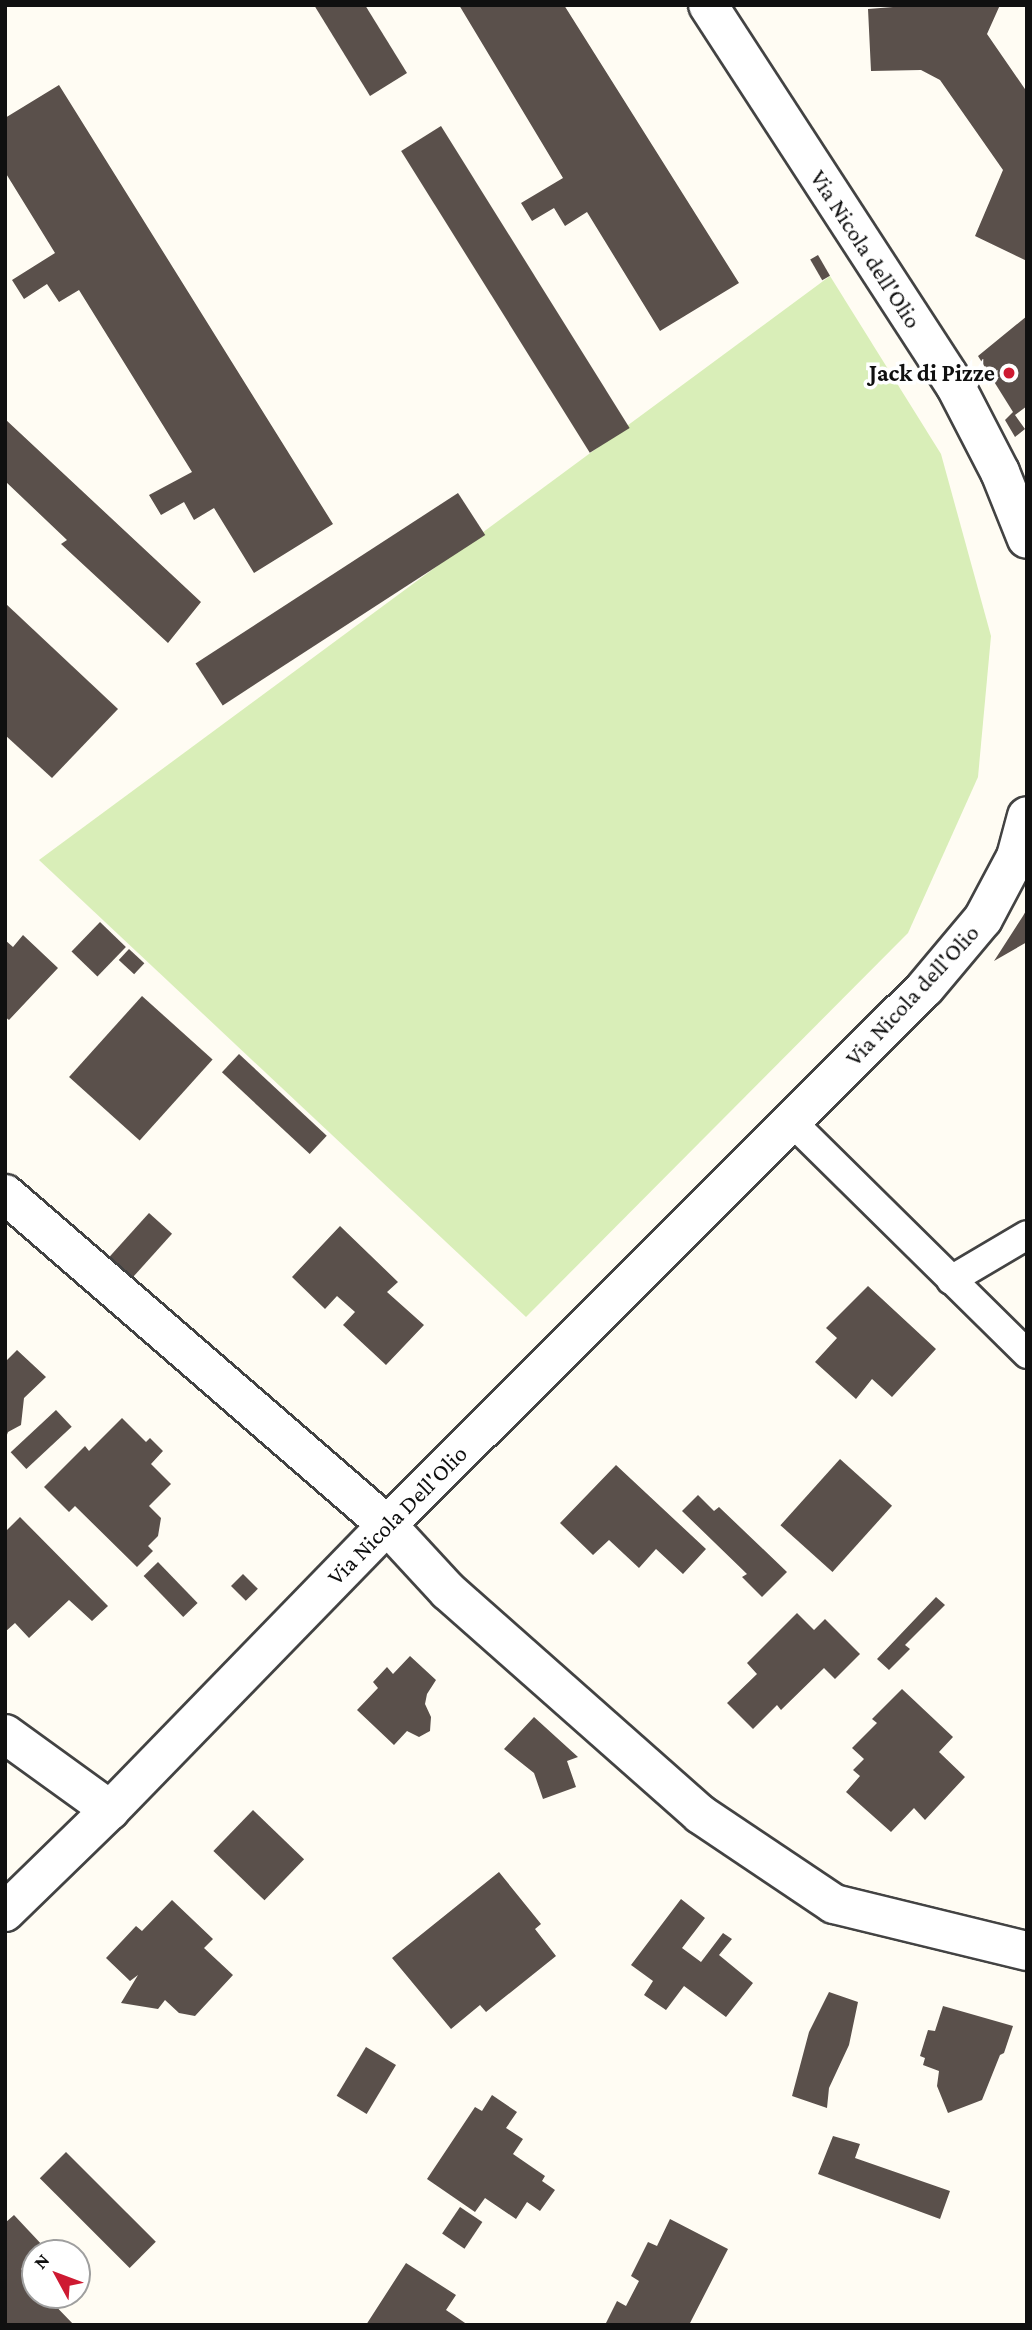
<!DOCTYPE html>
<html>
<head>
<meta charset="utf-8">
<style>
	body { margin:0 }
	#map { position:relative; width:1032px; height:2330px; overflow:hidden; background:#fffcf3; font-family:"Crimson Pro",serif }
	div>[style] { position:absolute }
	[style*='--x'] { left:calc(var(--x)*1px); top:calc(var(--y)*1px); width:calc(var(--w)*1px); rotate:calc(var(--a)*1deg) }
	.green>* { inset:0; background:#d9eeb8 }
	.building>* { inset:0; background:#5a504b; transform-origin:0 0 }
	.roads { filter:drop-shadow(2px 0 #434343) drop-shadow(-2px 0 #434343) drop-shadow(0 2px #434343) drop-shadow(0 -2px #434343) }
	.lane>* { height:28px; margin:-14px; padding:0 14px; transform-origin:14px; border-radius:14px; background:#fff }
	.street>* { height:38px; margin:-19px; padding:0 19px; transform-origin:19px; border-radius:19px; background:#fff }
	.dots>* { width:19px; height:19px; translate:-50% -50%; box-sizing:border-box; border:4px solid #fff; border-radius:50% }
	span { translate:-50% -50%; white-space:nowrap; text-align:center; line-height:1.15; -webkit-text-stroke:7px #fff; paint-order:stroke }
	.street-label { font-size:24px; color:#101010 }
	.poi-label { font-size:24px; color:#101010; font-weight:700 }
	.right { translate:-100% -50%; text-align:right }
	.frame { position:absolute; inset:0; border:7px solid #101010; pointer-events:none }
	.north { position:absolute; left:21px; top:2239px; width:70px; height:70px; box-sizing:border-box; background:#fff; border:2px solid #9f9f9f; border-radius:50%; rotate:311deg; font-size:19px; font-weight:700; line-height:28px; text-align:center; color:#101010 }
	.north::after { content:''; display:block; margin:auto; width:24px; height:32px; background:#ce1a32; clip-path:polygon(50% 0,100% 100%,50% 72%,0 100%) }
</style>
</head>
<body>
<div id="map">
	<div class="green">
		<div style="clip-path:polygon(830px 276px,941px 454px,991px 636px,978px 777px,908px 933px,526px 1317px,39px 860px)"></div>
	</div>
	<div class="building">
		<div style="clip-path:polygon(314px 5px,365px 5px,407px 73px,370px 96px)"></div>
		<div style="clip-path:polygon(459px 5px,564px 5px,739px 283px,660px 331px,587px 212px,565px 226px,554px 208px,532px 221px,521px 203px,563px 178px)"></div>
		<div style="clip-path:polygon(918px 5px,1000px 5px,987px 34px,1027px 92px,1027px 261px,975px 236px,1003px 170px,940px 80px,921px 70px,871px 71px,868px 9px)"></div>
		<div style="clip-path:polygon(59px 85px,333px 524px,254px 573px,214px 508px,194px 520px,184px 502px,161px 515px,149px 495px,192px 472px,79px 290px,59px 302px,47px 284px,24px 299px,12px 280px,55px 253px,5px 172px,5px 118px)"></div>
		<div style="left:441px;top:126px;width:356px;height:47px;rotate:58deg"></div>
		<div style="left:818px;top:255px;width:24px;height:9px;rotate:60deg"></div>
		<div style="clip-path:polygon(1027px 316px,1027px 406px,1015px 415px,1025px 429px,1015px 437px,1005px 420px,1013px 412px,978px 356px)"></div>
		<div style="clip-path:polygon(5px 419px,201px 602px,168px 643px,61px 544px,67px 540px,5px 481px)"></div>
		<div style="left:458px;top:493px;width:50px;height:313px;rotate:57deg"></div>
		<div style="clip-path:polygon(5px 603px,118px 709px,52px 778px,5px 735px)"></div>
		<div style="clip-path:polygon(1027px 909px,1027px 942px,994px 961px,1023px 916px)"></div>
		<div style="left:100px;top:922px;width:36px;height:41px;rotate:44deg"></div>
		<div style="clip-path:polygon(23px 935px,58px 968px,9px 1020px,5px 1017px,5px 940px,13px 947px)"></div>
		<div style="left:129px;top:949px;width:21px;height:15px;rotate:43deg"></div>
		<div style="left:142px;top:996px;width:95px;height:109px;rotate:42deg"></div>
		<div style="left:239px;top:1054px;width:120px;height:25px;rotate:43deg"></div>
		<div style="left:149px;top:1213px;width:31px;height:60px;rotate:42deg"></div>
		<div style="clip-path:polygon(340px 1226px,398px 1282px,387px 1292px,424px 1325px,386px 1365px,343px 1325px,355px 1312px,337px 1296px,325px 1309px,292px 1277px)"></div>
		<div style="clip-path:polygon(868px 1286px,936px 1349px,892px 1397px,872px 1379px,856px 1399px,815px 1362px,837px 1338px,826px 1328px)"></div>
		<div style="clip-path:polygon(17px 1350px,46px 1377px,24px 1398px,21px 1425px,8px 1432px,5px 1440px,5px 1362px)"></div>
		<div style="left:56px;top:1410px;width:23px;height:62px;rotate:47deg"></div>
		<div style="clip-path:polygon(122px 1418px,146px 1442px,150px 1438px,163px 1451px,151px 1464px,171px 1484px,149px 1506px,161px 1518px,158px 1536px,148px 1546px,153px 1551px,137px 1567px,75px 1506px,69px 1512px,44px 1487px,85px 1446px,89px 1451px)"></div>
		<div style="left:840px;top:1459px;width:70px;height:89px;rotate:42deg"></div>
		<div style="clip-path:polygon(616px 1465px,706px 1549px,683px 1574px,656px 1549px,639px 1568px,609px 1540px,593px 1555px,560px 1523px)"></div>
		<div style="clip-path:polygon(698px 1495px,714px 1511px,719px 1507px,787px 1572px,762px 1597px,742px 1577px,747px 1574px,682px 1511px)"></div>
		<div style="clip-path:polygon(20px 1517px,108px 1606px,92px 1621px,69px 1600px,29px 1638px,15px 1623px,5px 1632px,5px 1532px)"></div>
		<div style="left:158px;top:1562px;width:57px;height:20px;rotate:46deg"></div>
		<div style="left:243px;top:1574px;width:21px;height:17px;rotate:45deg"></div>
		<div style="clip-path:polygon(936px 1597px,945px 1605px,905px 1645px,910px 1649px,889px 1670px,877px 1659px)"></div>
		<div style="clip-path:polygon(797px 1613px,814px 1630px,825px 1619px,860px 1654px,835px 1679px,824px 1668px,781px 1710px,777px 1705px,753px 1729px,727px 1703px,757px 1674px,747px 1663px)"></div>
		<div style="clip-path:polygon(410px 1656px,436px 1680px,427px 1694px,425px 1704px,431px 1717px,430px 1731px,419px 1737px,407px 1731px,394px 1745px,357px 1710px,378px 1688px,373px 1682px,387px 1667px,393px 1674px)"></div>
		<div style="clip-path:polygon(902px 1689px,953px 1737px,939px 1752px,965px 1777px,925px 1820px,914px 1808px,891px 1832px,846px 1792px,860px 1776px,853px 1770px,864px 1759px,852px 1748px,877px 1723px,872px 1719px)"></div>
		<div style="clip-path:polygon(534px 1717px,578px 1757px,567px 1761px,576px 1787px,543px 1799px,534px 1773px,504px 1749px)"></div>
		<div style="left:253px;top:1810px;width:71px;height:57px;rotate:44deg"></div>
		<div style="clip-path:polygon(499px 1872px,541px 1924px,535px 1929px,556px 1956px,486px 2012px,480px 2005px,451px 2029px,392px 1958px)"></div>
		<div style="clip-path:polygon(681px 1899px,705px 1918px,682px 1948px,701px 1962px,723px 1933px,732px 1939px,719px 1955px,753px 1983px,726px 2017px,684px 1986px,666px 2010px,644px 1995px,653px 1981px,631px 1965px)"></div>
		<div style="clip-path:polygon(172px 1900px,213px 1939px,204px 1948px,233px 1975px,195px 2016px,179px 2013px,165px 2000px,158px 2009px,121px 2003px,138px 1975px,130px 1981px,106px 1958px,136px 1926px,142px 1931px)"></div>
		<div style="clip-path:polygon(829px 1992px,858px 2002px,849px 2045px,829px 2088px,827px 2108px,792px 2096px,809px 2032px)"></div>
		<div style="clip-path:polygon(943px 2006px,1013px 2026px,1004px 2053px,1000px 2055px,982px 2100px,948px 2113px,937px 2086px,939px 2071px,923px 2065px,925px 2058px,920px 2056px,928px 2030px,935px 2031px)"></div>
		<div style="left:366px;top:2047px;width:35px;height:57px;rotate:31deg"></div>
		<div style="clip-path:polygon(492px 2095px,517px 2112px,506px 2128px,523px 2139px,513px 2154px,545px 2176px,542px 2181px,555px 2190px,540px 2211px,527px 2202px,516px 2219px,485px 2198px,475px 2212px,427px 2179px,475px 2107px,482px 2111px)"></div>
		<div style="clip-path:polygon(833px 2136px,860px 2144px,855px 2158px,950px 2191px,940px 2219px,818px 2174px)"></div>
		<div style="left:66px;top:2152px;width:127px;height:37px;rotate:45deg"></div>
		<div style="left:460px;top:2207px;width:27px;height:32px;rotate:34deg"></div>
		<div style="clip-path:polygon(14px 2215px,44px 2247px,21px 2269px,35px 2284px,35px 2295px,45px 2295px,74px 2325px,5px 2325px,5px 2223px)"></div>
		<div style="clip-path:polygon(670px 2219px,728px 2249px,689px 2325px,605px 2325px,617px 2301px,626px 2306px,639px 2281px,631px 2276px,648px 2242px,657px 2246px)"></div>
		<div style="clip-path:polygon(406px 2263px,456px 2295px,446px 2310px,468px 2325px,366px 2325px)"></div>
	</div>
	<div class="roads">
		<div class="lane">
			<div style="--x:791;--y:1121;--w:332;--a:44.6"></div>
			<div style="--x:951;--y:1280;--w:88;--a:-30.6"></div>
		</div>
		<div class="street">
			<div style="--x:708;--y:5;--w:453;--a:57"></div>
			<div style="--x:955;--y:385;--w:98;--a:62.7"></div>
			<div style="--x:1000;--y:472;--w:72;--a:68.1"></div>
			<div style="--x:5;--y:1194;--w:505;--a:40.91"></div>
			<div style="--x:387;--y:1525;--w:90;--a:47.3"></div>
			<div style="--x:448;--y:1591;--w:337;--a:41.5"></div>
			<div style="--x:700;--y:1814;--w:161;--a:33.9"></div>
			<div style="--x:834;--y:1904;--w:199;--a:13.7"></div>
			<div style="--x:5;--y:1734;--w:130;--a:35.9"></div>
			<div style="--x:5;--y:1912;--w:146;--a:-44.2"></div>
			<div style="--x:110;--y:1810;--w:397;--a:-45.8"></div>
			<div style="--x:387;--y:1525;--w:760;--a:-44.95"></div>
			<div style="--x:925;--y:988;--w:90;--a:-50"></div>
			<div style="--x:983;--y:919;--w:70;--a:-62"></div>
			<div style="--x:1016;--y:857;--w:42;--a:-75"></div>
		</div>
	</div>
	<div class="dots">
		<div style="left:1009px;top:373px;background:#ce1a32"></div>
	</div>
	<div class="street-label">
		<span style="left:866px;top:249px;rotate:57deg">Via Nicola dell'Olio</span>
		<span style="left:912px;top:995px;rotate:-47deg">Via Nicola dell'Olio</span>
		<span style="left:397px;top:1515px;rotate:-45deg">Via Nicola Dell'Olio</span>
	</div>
	<div class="poi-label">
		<span class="right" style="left:995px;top:373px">Jack di Pizze</span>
	</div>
	<div class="frame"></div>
	<div class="north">N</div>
</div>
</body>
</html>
